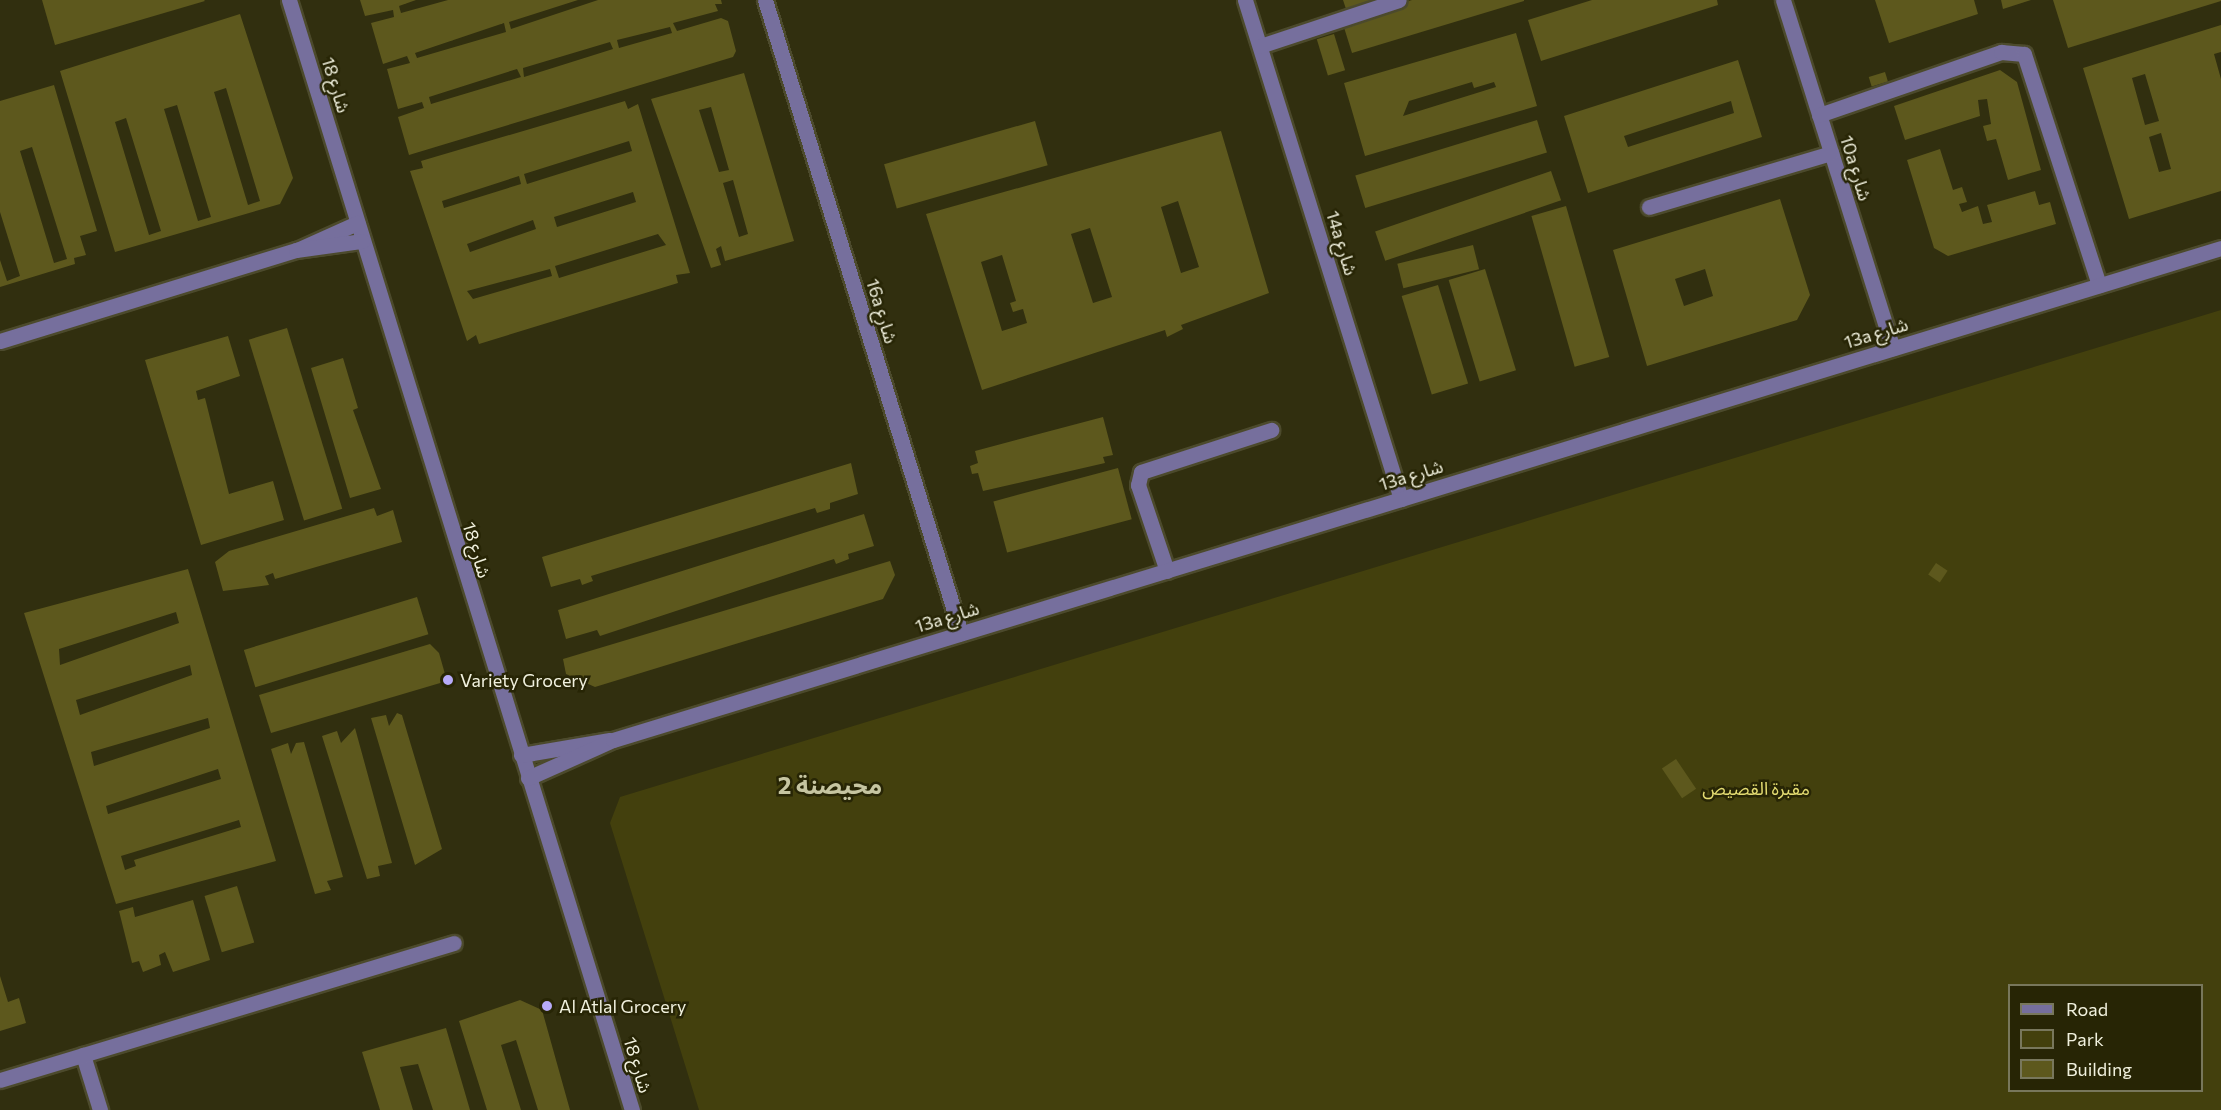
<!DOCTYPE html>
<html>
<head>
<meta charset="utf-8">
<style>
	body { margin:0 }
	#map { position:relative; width:2221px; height:1110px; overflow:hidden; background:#312f0f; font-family:Commissioner,"Noto Sans Arabic",sans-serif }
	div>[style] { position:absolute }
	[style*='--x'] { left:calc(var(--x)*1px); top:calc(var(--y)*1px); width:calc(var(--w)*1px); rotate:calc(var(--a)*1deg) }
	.green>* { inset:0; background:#43400d }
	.building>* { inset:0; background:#5d581d; transform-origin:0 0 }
	.roads { filter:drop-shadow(2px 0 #4c4a2c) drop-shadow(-2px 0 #4c4a2c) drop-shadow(0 2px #4c4a2c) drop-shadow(0 -2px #4c4a2c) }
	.minor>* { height:15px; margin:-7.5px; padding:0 7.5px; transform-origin:7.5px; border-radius:7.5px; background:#766f9d }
	.dots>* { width:16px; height:16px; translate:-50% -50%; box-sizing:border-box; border:3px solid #272505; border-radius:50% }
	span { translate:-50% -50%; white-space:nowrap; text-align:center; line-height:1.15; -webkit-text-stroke:5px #272505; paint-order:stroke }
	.street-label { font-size:18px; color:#f1f1de }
	.poi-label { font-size:18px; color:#f1f1de }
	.left { translate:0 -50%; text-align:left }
	.park-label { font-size:18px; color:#e3db71 }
	.district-label { font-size:24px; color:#c6c5a1; font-weight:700 }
	.legend { position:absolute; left:2008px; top:984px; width:195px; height:108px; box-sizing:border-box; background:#272505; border:2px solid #78775c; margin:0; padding:8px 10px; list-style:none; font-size:18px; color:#f1f1de }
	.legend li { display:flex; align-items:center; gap:12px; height:30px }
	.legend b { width:30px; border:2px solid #78775c }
</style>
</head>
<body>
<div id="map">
	<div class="green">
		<div style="clip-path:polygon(evenodd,2221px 310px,2221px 1110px,699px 1110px,610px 823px,620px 797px,2221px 310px,2010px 986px,2202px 986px,2202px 1090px,2010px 1090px,2010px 986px)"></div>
	</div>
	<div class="building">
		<div style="clip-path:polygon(42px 0,204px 0,205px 1px,55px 45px)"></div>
		<div style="clip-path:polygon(evenodd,360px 0,416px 0,399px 6px,401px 13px,448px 0,578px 0,509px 22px,511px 29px,598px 0,721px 0,722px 4px,715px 4px,718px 11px,673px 23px,677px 31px,721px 18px,728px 21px,736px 51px,733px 57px,409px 155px,398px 117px,424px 108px,422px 102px,398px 109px,387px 69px,410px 63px,407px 56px,383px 64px,371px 23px,394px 17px,393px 10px,365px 16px,360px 0,504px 23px,506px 32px,417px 58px,415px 53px,504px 23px,360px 0,670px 27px,672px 33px,619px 48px,617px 40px,670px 27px,360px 0,610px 42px,613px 49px,524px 77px,523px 68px,610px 42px,360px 0,517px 69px,521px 77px,431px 104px,429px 97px,517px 69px)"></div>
		<div style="clip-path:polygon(1343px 0,1383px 0,1347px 12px)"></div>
		<div style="clip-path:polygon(1412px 0,1524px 0,1524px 1px,1352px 53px,1342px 21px)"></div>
		<div style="clip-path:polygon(1592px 0,1717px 0,1718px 5px,1541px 61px,1528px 20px)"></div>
		<div style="clip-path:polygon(1875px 0,1974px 0,1978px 14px,1889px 43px)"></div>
		<div style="clip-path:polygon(2001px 0,2031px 0,2003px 9px)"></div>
		<div style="clip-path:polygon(2053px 0,2221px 0,2221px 1px,2068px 48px)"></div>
		<div style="clip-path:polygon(evenodd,240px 14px,293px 178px,280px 204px,115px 252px,60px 71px,240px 14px,226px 88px,260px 201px,248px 205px,214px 92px,226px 88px,240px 14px,177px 105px,211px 217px,198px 221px,164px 109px,177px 105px,240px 14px,126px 118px,161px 231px,149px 235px,115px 122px,126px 118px)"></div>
		<div style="clip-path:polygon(evenodd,2221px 25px,2221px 52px,2214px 54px,2221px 79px,2221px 191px,2129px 219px,2083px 68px,2221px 25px,2145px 74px,2159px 121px,2145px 125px,2132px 78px,2145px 74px,2221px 25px,2161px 133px,2171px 169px,2159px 172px,2149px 137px,2161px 133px)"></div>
		<div style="clip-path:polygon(evenodd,1516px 33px,1537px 106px,1365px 156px,1344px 83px,1516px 33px,1472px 82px,1474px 88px,1494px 82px,1496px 87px,1403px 116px,1409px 101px,1472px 82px)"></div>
		<div style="left:1334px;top:34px;width:38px;height:18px;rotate:73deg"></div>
		<div style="clip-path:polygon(evenodd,1738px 60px,1762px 137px,1588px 193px,1564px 116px,1738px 60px,1731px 101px,1734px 113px,1628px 147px,1624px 136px,1731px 101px)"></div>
		<div style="clip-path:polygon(2000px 70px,2017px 82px,2041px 170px,2008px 180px,1996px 139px,1987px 141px,1983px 126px,1991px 124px,1987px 99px,1978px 100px,1980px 116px,1905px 140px,1894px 106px)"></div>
		<div style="left:1885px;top:72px;width:10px;height:17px;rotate:73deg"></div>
		<div style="clip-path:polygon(evenodd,744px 73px,794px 241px,725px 261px,721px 246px,716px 249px,721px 265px,711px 268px,651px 99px,744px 73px,711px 107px,729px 170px,719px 172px,699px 110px,711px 107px,744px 73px,733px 180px,748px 234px,739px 237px,723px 183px,733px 180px)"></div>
		<div style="clip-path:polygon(evenodd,54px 85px,97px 231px,80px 236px,86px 255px,74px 258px,75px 264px,0 287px,0 260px,7px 281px,20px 276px,0 212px,0 101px,54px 85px,32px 147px,67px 259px,54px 263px,20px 151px,32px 147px)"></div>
		<div style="clip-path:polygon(evenodd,625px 101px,628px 109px,638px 104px,690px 273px,676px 275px,678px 283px,479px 344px,476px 335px,467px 341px,410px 171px,423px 168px,421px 161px,625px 101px,629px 141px,632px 151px,527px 184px,524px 174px,629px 141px,625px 101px,519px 176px,521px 184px,444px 208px,442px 201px,519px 176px,625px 101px,633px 192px,636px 202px,557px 227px,554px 217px,633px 192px,625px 101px,533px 220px,536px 229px,470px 252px,467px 244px,533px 220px,625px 101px,658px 234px,666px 245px,559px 278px,555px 266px,658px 234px,625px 101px,550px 269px,552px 276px,473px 299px,467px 291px,550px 269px)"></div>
		<div style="left:1537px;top:120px;width:34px;height:190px;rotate:73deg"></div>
		<div style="left:1035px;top:121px;width:46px;height:157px;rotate:74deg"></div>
		<div style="clip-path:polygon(evenodd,1221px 131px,1269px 293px,1181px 325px,1183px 329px,1167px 337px,1165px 330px,982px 390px,926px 214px,1221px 131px,1178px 201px,1199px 267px,1181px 273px,1161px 207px,1178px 201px,1221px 131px,1090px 228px,1112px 297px,1093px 303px,1071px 234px,1090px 228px,1221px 131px,1002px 255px,1016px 301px,1010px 303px,1013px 312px,1023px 309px,1027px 323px,1002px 331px,981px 262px,1002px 255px)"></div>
		<div style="clip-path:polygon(1940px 149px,1953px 190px,1962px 187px,1967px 202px,1959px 204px,1962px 212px,1978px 206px,1983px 224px,1992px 222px,1987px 205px,2035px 191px,2039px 205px,2050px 202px,2056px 224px,1948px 256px,1934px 248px,1907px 160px)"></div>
		<div style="left:1551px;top:171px;width:31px;height:186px;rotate:71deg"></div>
		<div style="clip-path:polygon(evenodd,1780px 199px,1810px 295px,1797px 320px,1647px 366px,1613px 250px,1780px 199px,1705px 269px,1713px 296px,1684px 306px,1675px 279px,1705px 269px)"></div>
		<div style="left:1566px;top:206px;width:157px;height:36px;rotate:74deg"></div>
		<div style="left:1473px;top:245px;width:25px;height:78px;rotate:76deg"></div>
		<div style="left:1485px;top:269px;width:106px;height:38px;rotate:73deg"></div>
		<div style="left:1438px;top:285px;width:103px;height:38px;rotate:73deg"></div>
		<div style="left:287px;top:328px;width:189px;height:40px;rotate:73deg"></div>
		<div style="clip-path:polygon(228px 336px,240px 376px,196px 391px,198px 400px,205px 398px,229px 494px,273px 481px,284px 520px,201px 545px,145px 360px)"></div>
		<div style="clip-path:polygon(343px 358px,358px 408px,353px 410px,381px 489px,350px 498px,311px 368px)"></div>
		<div style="clip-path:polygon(1103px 417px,1113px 455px,1103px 457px,1105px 463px,983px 491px,978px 473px,972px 474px,970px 466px,978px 463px,975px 451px)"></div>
		<div style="clip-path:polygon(851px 463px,858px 494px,830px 503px,830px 509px,817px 513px,815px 508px,591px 576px,593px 581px,582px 585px,580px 579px,551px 587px,542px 557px)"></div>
		<div style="left:1118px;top:468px;width:53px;height:129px;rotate:75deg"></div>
		<div style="clip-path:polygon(374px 508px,377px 516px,393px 510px,402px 542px,275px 579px,273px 573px,265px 576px,269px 585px,223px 591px,215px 562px,229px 551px)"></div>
		<div style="clip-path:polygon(864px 514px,874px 546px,848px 554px,849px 559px,836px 564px,834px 559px,600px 636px,597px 630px,566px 639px,558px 610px)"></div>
		<div style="clip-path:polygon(890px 561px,895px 575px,883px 599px,595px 687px,566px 674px,563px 659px)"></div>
		<div style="left:1936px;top:563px;width:14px;height:14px;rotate:34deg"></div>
		<div style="clip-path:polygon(evenodd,188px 569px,276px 861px,116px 904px,24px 613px,188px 569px,176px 612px,179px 623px,60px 665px,59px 649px,176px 612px,188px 569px,190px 665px,192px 675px,80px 715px,76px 700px,190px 665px,188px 569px,208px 718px,210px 728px,94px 766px,91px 752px,208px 718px,188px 569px,218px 769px,221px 779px,108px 814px,106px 806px,218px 769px,188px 569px,239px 820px,241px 827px,134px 860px,136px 866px,125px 870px,121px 856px,239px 820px)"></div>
		<div style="left:417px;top:597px;width:39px;height:181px;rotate:73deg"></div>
		<div style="clip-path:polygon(430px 644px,439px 653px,447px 681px,271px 733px,259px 695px)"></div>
		<div style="clip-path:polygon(397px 713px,402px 715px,442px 849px,415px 865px,371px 718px,386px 715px,389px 726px)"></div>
		<div style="clip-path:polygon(355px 728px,392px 863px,378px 866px,380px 876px,367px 879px,322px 736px,337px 731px,341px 743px)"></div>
		<div style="clip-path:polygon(304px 742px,343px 877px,327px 881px,331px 890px,315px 894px,271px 749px,288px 743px,291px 754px,296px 743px)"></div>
		<div style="left:1676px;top:759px;width:36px;height:17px;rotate:56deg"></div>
		<div style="left:237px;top:886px;width:59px;height:34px;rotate:73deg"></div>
		<div style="clip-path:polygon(193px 900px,210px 960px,173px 972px,165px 952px,159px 955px,161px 965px,143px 972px,139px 961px,132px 963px,119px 911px,133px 907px,135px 917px)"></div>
		<div style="clip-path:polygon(0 976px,8px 1002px,19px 998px,26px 1023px,0 1031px)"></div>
		<div style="clip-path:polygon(520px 1000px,542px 1010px,570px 1110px,538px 1110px,516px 1040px,501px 1045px,521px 1110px,487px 1110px,459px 1021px)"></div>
		<div style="clip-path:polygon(446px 1028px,470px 1110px,433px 1110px,418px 1064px,400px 1067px,413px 1110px,380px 1110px,362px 1052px)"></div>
	</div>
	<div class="roads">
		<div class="minor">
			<div style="--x:289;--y:0;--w:1162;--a:72.83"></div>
			<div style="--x:765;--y:0;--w:663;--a:72.8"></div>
			<div style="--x:1245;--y:0;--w:523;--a:72.64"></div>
			<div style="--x:1783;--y:0;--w:365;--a:72.5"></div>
			<div style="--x:1260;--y:46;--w:146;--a:-18.3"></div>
			<div style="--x:1819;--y:115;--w:193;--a:-19.1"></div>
			<div style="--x:2001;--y:52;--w:23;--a:5"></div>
			<div style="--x:2024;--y:54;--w:243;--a:72"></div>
			<div style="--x:1649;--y:207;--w:190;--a:-16.5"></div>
			<div style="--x:299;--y:249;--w:64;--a:-24.1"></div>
			<div style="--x:0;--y:341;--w:310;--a:-17.1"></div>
			<div style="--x:296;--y:250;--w:67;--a:-7.8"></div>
			<div style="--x:1167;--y:571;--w:91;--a:-108.6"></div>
			<div style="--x:1138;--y:485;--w:13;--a:-77"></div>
			<div style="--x:1141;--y:472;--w:137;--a:-17.9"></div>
			<div style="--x:521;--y:755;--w:90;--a:-9.6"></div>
			<div style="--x:528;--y:778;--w:93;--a:-24.1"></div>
			<div style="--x:613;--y:740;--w:1682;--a:-17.01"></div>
			<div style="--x:83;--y:1055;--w:58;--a:72.8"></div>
			<div style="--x:0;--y:1080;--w:474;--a:-16.8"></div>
		</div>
	</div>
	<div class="dots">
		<div style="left:448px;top:680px;background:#b7abf8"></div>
		<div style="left:547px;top:1006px;background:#b7abf8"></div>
	</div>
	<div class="street-label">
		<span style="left:336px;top:85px;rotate:73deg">شارع 18</span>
		<span style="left:1856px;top:168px;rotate:73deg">10a شارع</span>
		<span style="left:1342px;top:243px;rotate:73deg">14a شارع</span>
		<span style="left:882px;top:311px;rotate:73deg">16a شارع</span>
		<span style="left:1876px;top:333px;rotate:-17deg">13a شارع</span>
		<span style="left:1411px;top:475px;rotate:-17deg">13a شارع</span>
		<span style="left:477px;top:550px;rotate:73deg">شارع 18</span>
		<span style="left:947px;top:617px;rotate:-17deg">13a شارع</span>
		<span style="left:638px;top:1065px;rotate:73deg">شارع 18</span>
	</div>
	<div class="poi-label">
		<span class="left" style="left:460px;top:680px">Variety Grocery</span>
		<span class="left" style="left:559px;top:1006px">Al Atlal Grocery</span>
	</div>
	<div class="park-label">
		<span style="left:1756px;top:788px">مقبرة القصيص</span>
	</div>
	<div class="district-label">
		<span style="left:830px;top:785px">محيصنة 2</span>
	</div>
	<ul class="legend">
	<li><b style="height:8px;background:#766f9d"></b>Road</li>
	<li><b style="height:16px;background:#43400d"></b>Park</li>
	<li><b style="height:16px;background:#5d581d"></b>Building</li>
	</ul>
</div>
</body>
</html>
